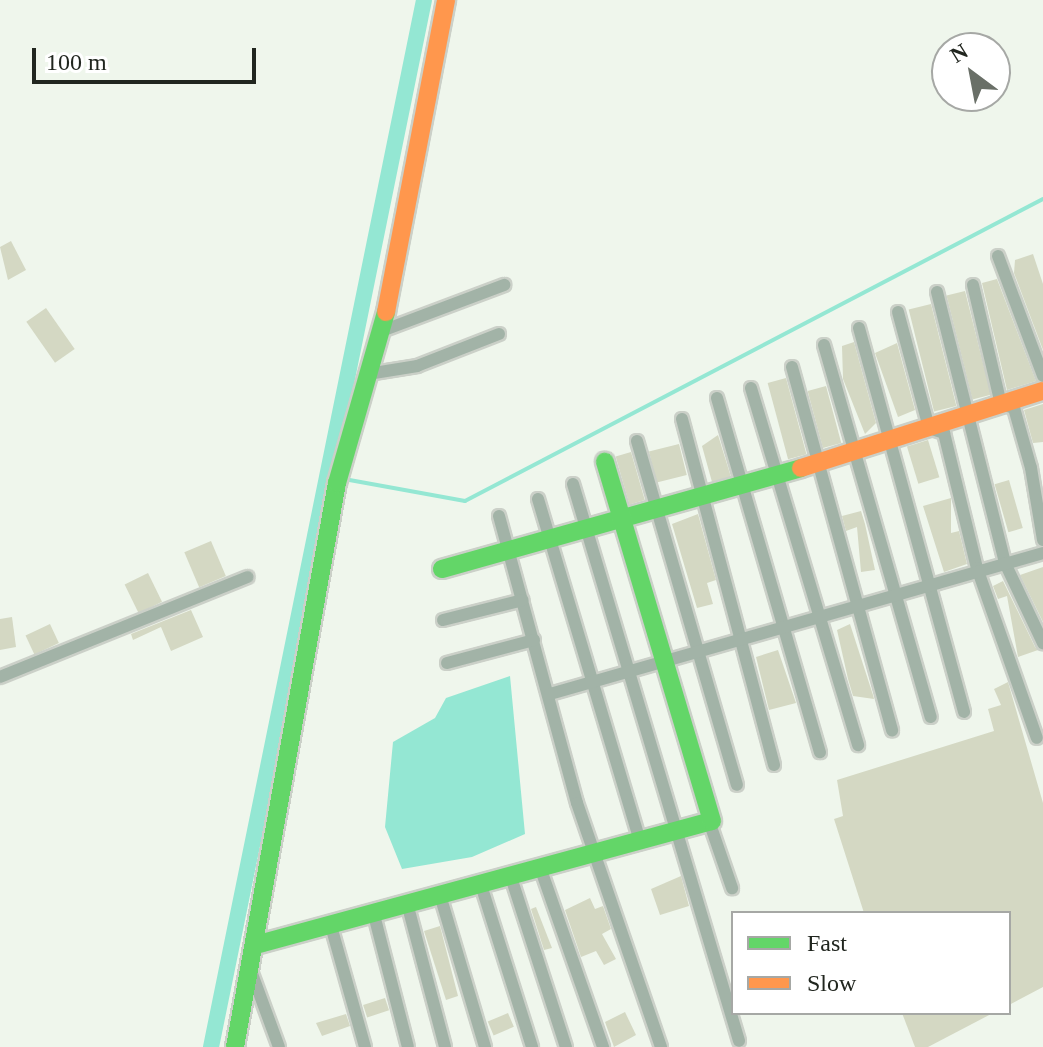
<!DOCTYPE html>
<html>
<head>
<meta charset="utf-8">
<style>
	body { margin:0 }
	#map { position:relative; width:1043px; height:1047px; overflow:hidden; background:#eff6ec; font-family:"Times New Roman",serif }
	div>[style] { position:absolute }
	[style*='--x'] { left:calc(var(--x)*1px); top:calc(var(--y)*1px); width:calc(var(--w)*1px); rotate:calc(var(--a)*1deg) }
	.water>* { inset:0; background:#94e7d3 }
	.stream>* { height:4px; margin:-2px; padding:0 2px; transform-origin:2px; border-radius:2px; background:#94e7d3 }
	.canal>* { height:16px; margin:-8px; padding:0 8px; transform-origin:8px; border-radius:8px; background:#94e7d3 }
	.building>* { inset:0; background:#d4d8c3; transform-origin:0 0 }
	.roads { filter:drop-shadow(2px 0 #cbd0c8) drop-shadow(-2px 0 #cbd0c8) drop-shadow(0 2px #cbd0c8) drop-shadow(0 -2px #cbd0c8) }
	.street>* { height:12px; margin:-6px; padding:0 6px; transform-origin:6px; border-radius:6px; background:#a2b3a7 }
	.fast>* { height:18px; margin:-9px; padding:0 9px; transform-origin:9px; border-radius:9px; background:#63d668 }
	.slow>* { height:18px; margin:-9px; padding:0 9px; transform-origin:9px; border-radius:9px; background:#ff974d }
	span { translate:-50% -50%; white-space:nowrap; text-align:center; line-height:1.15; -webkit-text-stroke:7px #fff; paint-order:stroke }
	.legend { position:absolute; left:731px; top:911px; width:280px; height:104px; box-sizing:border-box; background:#fff; border:2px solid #a6a8a5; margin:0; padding:10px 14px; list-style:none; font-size:24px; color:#21261f }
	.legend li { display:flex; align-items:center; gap:16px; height:40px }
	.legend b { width:40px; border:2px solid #a6a8a5 }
	.north { position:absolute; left:931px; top:32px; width:80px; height:80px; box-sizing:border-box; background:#fff; border:2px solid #a6a8a5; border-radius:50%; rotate:328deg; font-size:22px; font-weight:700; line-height:32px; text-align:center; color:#21261f }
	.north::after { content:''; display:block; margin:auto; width:28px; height:36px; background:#696f67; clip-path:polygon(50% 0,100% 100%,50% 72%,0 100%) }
	.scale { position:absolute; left:32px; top:48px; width:224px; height:36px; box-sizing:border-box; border:4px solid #21261f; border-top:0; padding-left:10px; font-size:24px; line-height:28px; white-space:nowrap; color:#21261f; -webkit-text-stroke:6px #fff; paint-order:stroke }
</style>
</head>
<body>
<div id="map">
	<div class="water">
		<div style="clip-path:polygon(510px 676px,525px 834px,472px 857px,402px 869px,385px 827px,393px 742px,435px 718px,446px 698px)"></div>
	</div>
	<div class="stream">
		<div style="--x:344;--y:479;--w:123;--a:10.3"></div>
		<div style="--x:465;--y:501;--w:652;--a:-27.59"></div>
	</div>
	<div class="canal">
		<div style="--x:211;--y:1047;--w:1068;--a:-78.5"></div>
	</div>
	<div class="building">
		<div style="clip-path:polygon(11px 241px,26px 270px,8px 280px,0 247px)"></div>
		<div style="clip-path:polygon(1033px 254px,1043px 284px,1043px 350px,1014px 273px,1015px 260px)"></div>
		<div style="clip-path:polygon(997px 279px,1036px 381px,1007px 390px,982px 283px)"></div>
		<div style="left:965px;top:291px;width:107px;height:19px;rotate:76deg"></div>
		<div style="left:931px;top:304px;width:105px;height:23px;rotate:76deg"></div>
		<div style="left:46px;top:308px;width:50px;height:24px;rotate:55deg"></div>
		<div style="clip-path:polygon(854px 342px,876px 423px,865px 434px,843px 379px,842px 346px)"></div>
		<div style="clip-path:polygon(897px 343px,915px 410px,898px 417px,875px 353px)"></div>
		<div style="left:786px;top:378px;width:79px;height:19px;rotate:75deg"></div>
		<div style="left:826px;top:386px;width:59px;height:19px;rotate:75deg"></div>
		<div style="clip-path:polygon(1043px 404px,1043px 442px,1033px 443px,1024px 410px)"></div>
		<div style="clip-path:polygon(718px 435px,731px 477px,712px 482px,702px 446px)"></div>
		<div style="left:928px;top:440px;width:39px;height:22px;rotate:73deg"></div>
		<div style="left:679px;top:444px;width:32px;height:31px;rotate:76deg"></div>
		<div style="left:631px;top:452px;width:50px;height:16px;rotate:74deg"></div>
		<div style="left:1009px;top:480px;width:50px;height:15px;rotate:74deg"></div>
		<div style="clip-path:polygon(951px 498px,951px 533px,959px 531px,967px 564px,944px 572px,923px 506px)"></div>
		<div style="clip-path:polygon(861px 511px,865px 524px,875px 570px,861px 572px,857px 527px,846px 531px,842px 516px)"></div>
		<div style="clip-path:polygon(698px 514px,716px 580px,707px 583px,713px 604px,697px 608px,672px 524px)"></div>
		<div style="left:211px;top:541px;width:38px;height:29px;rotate:67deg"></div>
		<div style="clip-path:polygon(1043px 567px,1043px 622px,1020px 575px)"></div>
		<div style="left:148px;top:573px;width:32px;height:26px;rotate:64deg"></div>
		<div style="clip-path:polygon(1003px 581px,1035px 647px,1038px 650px,1018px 657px,1007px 596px,998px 599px,993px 586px)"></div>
		<div style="clip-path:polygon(191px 610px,203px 637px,171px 651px,161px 627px,133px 640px,131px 634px)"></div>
		<div style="clip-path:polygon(12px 617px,16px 647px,0 650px,0 619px)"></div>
		<div style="left:50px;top:624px;width:21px;height:27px;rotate:65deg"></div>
		<div style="clip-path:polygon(850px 624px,873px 695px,874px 699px,853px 696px,848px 679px,837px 630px)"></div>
		<div style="clip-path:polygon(778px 650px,796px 703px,769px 710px,756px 657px)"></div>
		<div style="clip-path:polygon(1008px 682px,1043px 803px,1043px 987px,1009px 1005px,1009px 913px,864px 913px,834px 819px,843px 816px,837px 780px,994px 731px,988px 709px,1001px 705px,994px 689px)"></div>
		<div style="clip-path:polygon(681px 876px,689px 906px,660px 915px,651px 889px)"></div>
		<div style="clip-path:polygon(590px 898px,595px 909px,603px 906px,611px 929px,602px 934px,616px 959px,604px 965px,596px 951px,581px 957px,565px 910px)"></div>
		<div style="clip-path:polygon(536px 907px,552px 948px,544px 950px,531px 909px)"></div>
		<div style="clip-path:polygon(440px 926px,458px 996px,446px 1000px,424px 931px)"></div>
		<div style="left:385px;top:998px;width:13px;height:23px;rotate:72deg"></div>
		<div style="clip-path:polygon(625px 1012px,636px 1035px,614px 1047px,605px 1022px)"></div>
		<div style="left:508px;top:1013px;width:15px;height:22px;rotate:67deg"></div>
		<div style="clip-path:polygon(902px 1013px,993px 1013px,928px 1047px,915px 1047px)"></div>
		<div style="clip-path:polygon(346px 1014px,350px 1026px,322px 1036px,316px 1023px)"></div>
	</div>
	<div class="roads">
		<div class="street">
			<div style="--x:998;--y:256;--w:128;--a:69.4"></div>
			<div style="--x:973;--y:285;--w:122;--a:76.8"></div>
			<div style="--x:1001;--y:404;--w:14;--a:17"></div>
			<div style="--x:1014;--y:408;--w:62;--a:74.2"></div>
			<div style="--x:1031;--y:468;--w:73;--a:80.5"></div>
			<div style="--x:937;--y:292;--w:279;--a:75.9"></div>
			<div style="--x:1005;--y:563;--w:89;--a:64.6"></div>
			<div style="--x:898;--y:312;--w:120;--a:75"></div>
			<div style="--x:929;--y:428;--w:16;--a:18"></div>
			<div style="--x:944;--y:433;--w:139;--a:76.3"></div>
			<div style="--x:977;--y:568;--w:180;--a:70.6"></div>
			<div style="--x:859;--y:328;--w:398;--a:74.7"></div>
			<div style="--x:379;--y:332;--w:134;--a:-20.6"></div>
			<div style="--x:824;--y:345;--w:387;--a:74"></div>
			<div style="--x:792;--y:367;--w:377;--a:74.6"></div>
			<div style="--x:374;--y:373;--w:44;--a:-9.2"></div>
			<div style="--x:417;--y:366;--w:88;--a:-21.3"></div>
			<div style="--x:751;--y:388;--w:373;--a:73.3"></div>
			<div style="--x:717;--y:398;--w:369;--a:73.8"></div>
			<div style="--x:682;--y:419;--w:358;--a:75.1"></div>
			<div style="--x:637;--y:441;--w:358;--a:73.8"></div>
			<div style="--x:573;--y:484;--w:581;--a:73.4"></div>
			<div style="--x:538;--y:499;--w:358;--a:73.4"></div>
			<div style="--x:499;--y:516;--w:297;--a:74.8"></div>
			<div style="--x:577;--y:803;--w:258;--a:71"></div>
			<div style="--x:443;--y:620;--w:82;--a:-14"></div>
			<div style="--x:447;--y:663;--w:90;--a:-14.8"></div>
			<div style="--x:0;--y:677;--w:267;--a:-22"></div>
			<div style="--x:550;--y:694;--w:513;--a:-15.96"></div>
			<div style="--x:710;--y:824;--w:68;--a:71"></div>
			<div style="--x:540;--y:867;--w:191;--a:70.7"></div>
			<div style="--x:510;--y:874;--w:182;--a:72.1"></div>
			<div style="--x:481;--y:885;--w:170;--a:72.5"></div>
			<div style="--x:440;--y:895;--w:159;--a:73.5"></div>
			<div style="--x:407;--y:903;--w:149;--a:75.2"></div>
			<div style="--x:373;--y:911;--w:140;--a:75.6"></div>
			<div style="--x:331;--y:926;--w:126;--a:74.3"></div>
			<div style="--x:251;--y:971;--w:81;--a:69.8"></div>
		</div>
		<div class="fast">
			<div style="--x:442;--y:569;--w:373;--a:-15.7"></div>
			<div style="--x:259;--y:944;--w:469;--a:-15.2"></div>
			<div style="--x:712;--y:821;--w:375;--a:-106.6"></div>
			<div style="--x:235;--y:1047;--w:573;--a:-79.75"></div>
			<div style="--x:337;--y:483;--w:178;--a:-74"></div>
		</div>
		<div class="slow">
			<div style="--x:386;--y:312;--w:318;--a:-79.1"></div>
			<div style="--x:801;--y:468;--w:254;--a:-17.7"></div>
		</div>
	</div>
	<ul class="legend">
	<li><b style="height:10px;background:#63d668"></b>Fast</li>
	<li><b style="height:10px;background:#ff974d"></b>Slow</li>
	</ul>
	<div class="north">N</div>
	<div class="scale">100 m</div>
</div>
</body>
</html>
